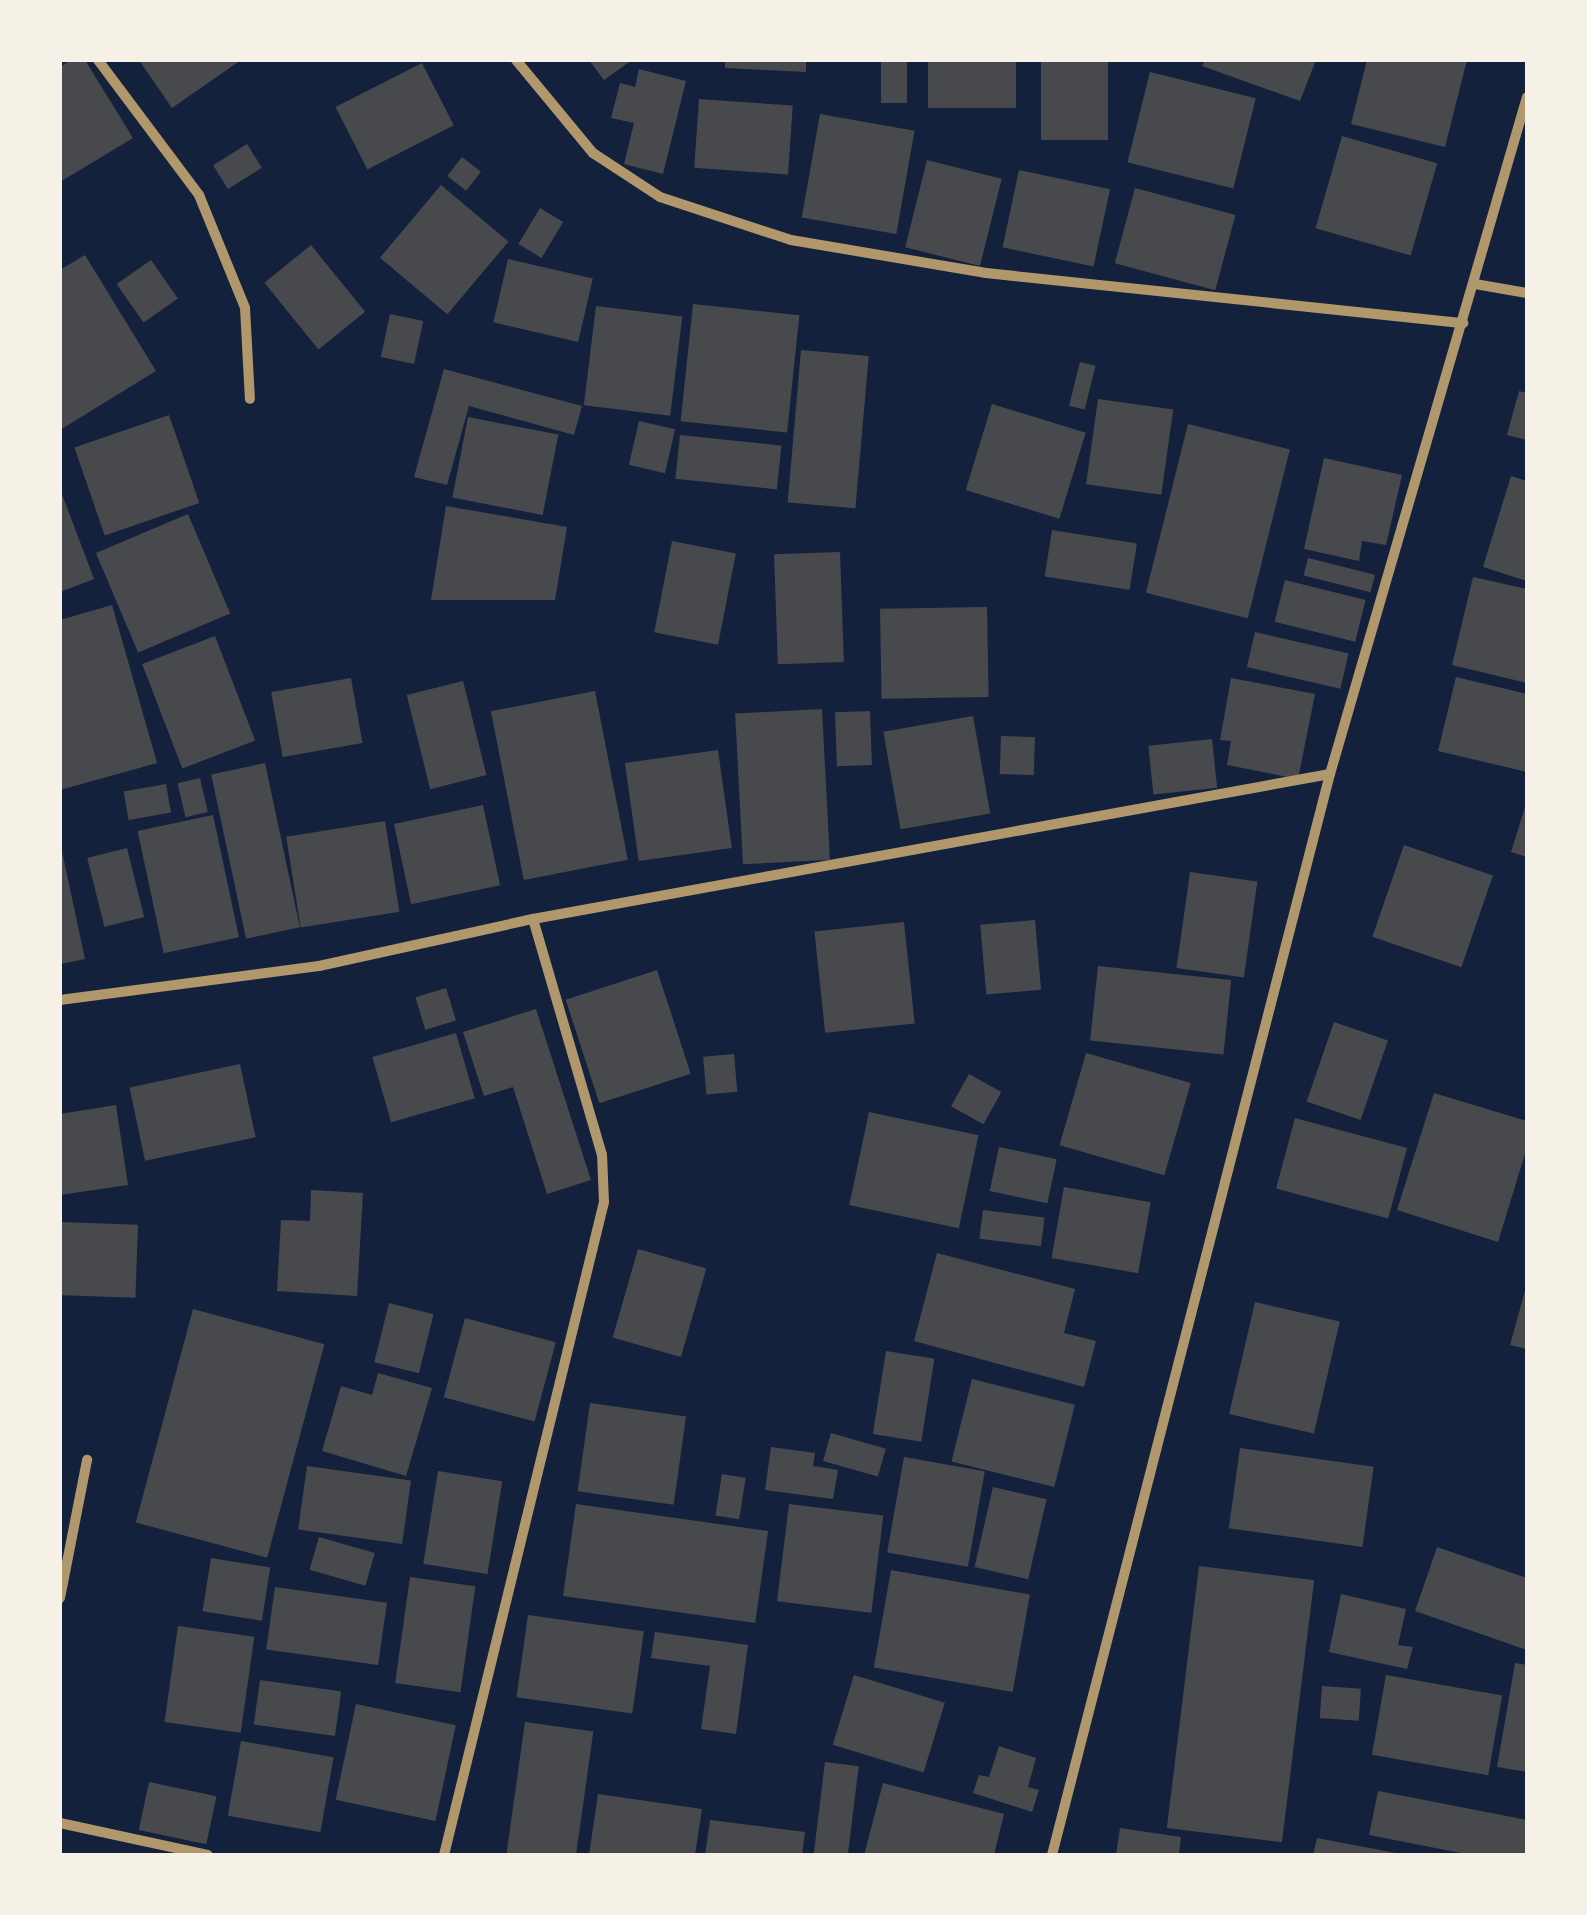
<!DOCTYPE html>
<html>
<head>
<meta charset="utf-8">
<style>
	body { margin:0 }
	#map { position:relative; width:1587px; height:1915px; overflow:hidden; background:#14213d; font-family:"Space Grotesk",sans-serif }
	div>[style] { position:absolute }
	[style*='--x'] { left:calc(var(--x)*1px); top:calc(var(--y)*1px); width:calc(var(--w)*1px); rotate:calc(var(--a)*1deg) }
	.building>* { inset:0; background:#48494c; transform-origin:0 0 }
	.minor>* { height:10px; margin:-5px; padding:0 5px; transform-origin:5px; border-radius:5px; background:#b1986c }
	span { translate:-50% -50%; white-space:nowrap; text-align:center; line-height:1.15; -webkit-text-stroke:10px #f6f1e7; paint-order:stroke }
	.frame { position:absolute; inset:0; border:62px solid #f6f1e7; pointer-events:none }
</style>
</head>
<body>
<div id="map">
	<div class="building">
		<div style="clip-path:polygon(71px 60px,85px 60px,133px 138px,60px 182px,60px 67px)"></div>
		<div style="clip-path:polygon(139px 60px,241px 60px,172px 108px)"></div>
		<div style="clip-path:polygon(589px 60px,632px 60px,604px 80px)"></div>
		<div style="clip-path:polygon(725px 60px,806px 60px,806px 72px,725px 68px)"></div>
		<div style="left:881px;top:60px;width:26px;height:43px"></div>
		<div style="left:928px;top:60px;width:88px;height:48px"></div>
		<div style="left:1041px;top:60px;width:67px;height:80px"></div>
		<div style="clip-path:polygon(1205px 60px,1316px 60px,1300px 101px,1202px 66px)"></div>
		<div style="clip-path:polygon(1367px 60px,1467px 60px,1445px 147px,1351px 124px)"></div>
		<div style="left:422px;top:63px;width:70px;height:97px;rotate:63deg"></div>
		<div style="clip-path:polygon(639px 69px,686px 81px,663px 174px,624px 164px,634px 123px,611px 118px,620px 83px,635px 87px)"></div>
		<div style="left:1150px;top:72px;width:109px;height:93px;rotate:14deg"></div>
		<div style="left:699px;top:99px;width:94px;height:69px;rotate:4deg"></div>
		<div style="left:820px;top:114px;width:96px;height:105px;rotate:10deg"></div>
		<div style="left:1342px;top:136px;width:99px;height:96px;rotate:16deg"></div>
		<div style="left:247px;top:144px;width:28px;height:40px;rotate:58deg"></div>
		<div style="left:462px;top:157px;width:24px;height:24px;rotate:38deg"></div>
		<div style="left:927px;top:160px;width:77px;height:90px;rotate:14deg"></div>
		<div style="left:1019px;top:170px;width:93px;height:79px;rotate:12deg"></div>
		<div style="left:441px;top:185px;width:88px;height:95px;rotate:40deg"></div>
		<div style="left:1135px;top:188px;width:104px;height:78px;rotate:15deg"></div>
		<div style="left:540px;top:208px;width:27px;height:42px;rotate:31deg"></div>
		<div style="left:311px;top:245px;width:86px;height:60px;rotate:51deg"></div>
		<div style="clip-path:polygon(85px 255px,156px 371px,60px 430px,60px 270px)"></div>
		<div style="left:508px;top:259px;width:87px;height:65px;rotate:13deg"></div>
		<div style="left:151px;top:260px;width:47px;height:42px;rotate:55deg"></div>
		<div style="left:693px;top:304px;width:107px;height:118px;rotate:6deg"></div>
		<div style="left:596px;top:306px;width:87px;height:100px;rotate:7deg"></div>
		<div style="left:390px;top:314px;width:34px;height:44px;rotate:12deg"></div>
		<div style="left:801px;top:350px;width:68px;height:153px;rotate:5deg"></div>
		<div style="left:1080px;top:362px;width:16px;height:45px;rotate:14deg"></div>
		<div style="clip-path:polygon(444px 369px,582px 406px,574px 435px,469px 406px,447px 485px,414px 477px)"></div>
		<div style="clip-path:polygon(1519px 391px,1527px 393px,1527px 440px,1507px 435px)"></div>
		<div style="left:1098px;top:399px;width:76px;height:86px;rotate:8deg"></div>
		<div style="left:992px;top:404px;width:98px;height:90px;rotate:17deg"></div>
		<div style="left:169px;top:415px;width:93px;height:100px;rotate:71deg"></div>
		<div style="left:468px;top:417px;width:92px;height:82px;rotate:11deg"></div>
		<div style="left:639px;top:421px;width:37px;height:45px;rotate:13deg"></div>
		<div style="left:1188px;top:424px;width:105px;height:174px;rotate:14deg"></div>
		<div style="left:680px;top:435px;width:102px;height:44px;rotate:6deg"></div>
		<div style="clip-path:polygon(1324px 458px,1402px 475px,1386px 545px,1362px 541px,1359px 561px,1304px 549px)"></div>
		<div style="clip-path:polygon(1511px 476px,1527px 481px,1527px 581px,1483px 567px)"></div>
		<div style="clip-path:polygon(60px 489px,94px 579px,60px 592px)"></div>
		<div style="clip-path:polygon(446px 506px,567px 527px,555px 600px,431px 600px)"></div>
		<div style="left:188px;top:514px;width:108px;height:100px;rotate:67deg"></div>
		<div style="left:1052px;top:530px;width:86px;height:47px;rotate:9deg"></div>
		<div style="left:672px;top:541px;width:65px;height:93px;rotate:11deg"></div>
		<div style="left:840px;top:552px;width:110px;height:66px;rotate:88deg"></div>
		<div style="left:1308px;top:558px;width:69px;height:18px;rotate:14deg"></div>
		<div style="clip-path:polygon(1473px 577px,1527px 589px,1527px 683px,1452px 665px)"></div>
		<div style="left:1285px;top:580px;width:83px;height:43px;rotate:14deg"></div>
		<div style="clip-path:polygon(112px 605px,157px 763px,60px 790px,60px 620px)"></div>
		<div style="left:987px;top:607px;width:90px;height:107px;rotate:89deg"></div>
		<div style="left:1255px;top:632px;width:96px;height:36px;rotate:13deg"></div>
		<div style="left:215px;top:636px;width:112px;height:78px;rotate:69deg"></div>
		<div style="clip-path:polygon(1456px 677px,1527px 694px,1527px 772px,1438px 751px)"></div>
		<div style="left:351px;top:678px;width:66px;height:81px;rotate:80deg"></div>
		<div style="clip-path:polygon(1231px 678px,1315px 694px,1298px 779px,1227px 765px,1231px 741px,1220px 740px)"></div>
		<div style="left:463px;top:681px;width:97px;height:58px;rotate:76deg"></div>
		<div style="left:595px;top:691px;width:172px;height:106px;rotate:79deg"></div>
		<div style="left:822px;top:709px;width:151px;height:87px;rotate:87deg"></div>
		<div style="left:870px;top:711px;width:54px;height:35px;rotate:88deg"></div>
		<div style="left:973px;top:716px;width:99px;height:91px;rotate:80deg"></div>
		<div style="left:1001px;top:736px;width:34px;height:38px;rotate:2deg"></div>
		<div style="left:1212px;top:739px;width:49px;height:64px;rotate:84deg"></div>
		<div style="left:718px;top:750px;width:99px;height:94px;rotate:82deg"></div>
		<div style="left:265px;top:763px;width:168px;height:55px;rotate:78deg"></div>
		<div style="left:200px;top:778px;width:35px;height:23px;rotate:77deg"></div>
		<div style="left:166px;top:784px;width:29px;height:43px;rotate:80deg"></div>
		<div style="clip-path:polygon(1526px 804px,1527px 804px,1527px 857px,1511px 852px)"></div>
		<div style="left:483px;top:805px;width:82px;height:91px;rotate:78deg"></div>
		<div style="left:213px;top:815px;width:125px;height:77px;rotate:78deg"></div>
		<div style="left:385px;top:821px;width:92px;height:100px;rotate:81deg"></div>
		<div style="clip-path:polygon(60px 842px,85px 959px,60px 964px)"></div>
		<div style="left:1404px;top:845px;width:94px;height:97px;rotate:19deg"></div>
		<div style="left:127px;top:848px;width:71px;height:41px;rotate:76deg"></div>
		<div style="left:1190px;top:872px;width:68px;height:97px;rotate:8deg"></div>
		<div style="left:1035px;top:920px;width:70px;height:55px;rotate:85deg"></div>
		<div style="left:904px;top:922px;width:102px;height:90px;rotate:84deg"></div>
		<div style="left:1098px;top:966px;width:134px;height:75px;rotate:6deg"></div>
		<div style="left:657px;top:970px;width:109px;height:96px;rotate:72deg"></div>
		<div style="left:446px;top:988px;width:34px;height:32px;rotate:73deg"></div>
		<div style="clip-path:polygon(536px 1009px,591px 1180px,547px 1194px,513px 1087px,484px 1096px,463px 1032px)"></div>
		<div style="left:1334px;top:1022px;width:57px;height:84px;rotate:19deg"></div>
		<div style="left:456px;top:1033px;width:68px;height:87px;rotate:74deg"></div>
		<div style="left:1086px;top:1053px;width:109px;height:96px;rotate:16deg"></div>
		<div style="left:734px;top:1054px;width:38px;height:31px;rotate:85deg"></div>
		<div style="left:240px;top:1064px;width:75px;height:113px;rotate:78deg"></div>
		<div style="left:969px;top:1074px;width:37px;height:37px;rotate:29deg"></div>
		<div style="clip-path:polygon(1434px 1093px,1527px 1121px,1527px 1147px,1498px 1242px,1397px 1210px)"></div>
		<div style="clip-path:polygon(116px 1105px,128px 1185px,60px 1195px,60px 1114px)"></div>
		<div style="left:869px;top:1112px;width:112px;height:95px;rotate:12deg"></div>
		<div style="left:1295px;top:1118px;width:116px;height:73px;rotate:15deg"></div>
		<div style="left:999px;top:1147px;width:59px;height:45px;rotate:12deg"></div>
		<div style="left:1064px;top:1187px;width:88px;height:72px;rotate:10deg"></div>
		<div style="clip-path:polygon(311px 1190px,363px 1193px,357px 1296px,277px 1291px,281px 1220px,310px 1221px)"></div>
		<div style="left:983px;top:1210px;width:62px;height:29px;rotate:7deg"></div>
		<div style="left:60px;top:1222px;width:78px;height:73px;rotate:2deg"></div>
		<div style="left:638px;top:1249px;width:71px;height:92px;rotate:16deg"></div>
		<div style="clip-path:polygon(937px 1253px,1075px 1289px,1064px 1333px,1096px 1341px,1084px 1387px,914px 1341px)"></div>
		<div style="clip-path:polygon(1526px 1287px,1527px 1287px,1527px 1349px,1510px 1345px)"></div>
		<div style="left:1255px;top:1302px;width:87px;height:115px;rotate:13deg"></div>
		<div style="left:389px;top:1303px;width:46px;height:61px;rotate:14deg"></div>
		<div style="left:193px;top:1309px;width:136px;height:221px;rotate:15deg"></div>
		<div style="left:465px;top:1318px;width:94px;height:82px;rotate:15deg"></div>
		<div style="left:886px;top:1351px;width:49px;height:84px;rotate:9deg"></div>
		<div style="clip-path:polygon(378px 1373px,432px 1388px,406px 1476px,322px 1451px,341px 1386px,372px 1395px)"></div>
		<div style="left:972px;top:1379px;width:106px;height:85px;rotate:14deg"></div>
		<div style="left:590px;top:1403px;width:97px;height:89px;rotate:8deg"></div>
		<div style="left:831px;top:1433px;width:57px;height:29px;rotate:16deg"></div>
		<div style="clip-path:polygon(771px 1447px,815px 1453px,813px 1466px,838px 1470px,833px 1499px,765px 1490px)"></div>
		<div style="left:1240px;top:1448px;width:135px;height:81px;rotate:8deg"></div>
		<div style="left:904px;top:1457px;width:82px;height:97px;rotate:10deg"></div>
		<div style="left:307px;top:1466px;width:105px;height:64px;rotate:8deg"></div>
		<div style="left:438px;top:1471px;width:65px;height:94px;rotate:9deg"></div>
		<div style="left:722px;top:1474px;width:24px;height:42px;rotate:9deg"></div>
		<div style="left:993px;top:1487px;width:55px;height:82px;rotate:13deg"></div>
		<div style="left:576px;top:1504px;width:194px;height:93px;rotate:8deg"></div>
		<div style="left:789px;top:1504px;width:95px;height:98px;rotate:7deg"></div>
		<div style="left:319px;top:1537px;width:58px;height:34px;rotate:16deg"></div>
		<div style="clip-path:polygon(1437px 1547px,1527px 1578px,1527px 1650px,1415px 1611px)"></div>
		<div style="left:211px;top:1558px;width:60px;height:54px;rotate:9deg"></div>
		<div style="left:1199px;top:1566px;width:116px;height:264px;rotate:7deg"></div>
		<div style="left:891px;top:1570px;width:141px;height:99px;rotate:10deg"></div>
		<div style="left:410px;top:1577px;width:66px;height:107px;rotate:8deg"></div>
		<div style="left:275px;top:1587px;width:113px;height:63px;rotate:8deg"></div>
		<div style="clip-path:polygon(1341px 1594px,1406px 1609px,1398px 1645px,1413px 1647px,1407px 1669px,1329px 1652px)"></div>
		<div style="left:528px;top:1615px;width:117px;height:83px;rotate:8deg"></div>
		<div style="left:178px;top:1626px;width:77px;height:97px;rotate:8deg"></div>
		<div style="clip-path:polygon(655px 1632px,748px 1645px,736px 1734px,701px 1729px,710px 1666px,651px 1658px)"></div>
		<div style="clip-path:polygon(1515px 1663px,1527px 1665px,1527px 1772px,1497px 1767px)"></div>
		<div style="left:854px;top:1675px;width:95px;height:73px;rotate:17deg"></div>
		<div style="left:1386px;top:1675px;width:118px;height:81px;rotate:10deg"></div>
		<div style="left:260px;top:1680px;width:82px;height:45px;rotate:8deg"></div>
		<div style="left:1322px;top:1686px;width:39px;height:32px;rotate:4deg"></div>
		<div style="left:356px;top:1704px;width:102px;height:98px;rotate:12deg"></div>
		<div style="left:525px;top:1722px;width:69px;height:134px;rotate:8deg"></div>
		<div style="left:241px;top:1741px;width:94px;height:76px;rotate:10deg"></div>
		<div style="clip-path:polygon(999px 1746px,1036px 1758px,1028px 1787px,1039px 1790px,1032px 1812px,973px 1793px,979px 1775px,989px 1777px)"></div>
		<div style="left:825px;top:1762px;width:34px;height:94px;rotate:7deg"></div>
		<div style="left:149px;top:1782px;width:69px;height:49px;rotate:12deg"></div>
		<div style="clip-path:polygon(883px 1783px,1004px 1814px,994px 1855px,864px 1855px)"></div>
		<div style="clip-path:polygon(1378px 1791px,1527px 1820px,1527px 1855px,1471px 1855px,1369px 1835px)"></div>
		<div style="clip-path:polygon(598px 1794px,702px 1809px,695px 1855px,589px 1855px)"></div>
		<div style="clip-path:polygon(710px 1820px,805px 1832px,802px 1855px,705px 1855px)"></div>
		<div style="clip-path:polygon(1120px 1828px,1181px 1837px,1179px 1855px,1116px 1855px)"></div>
		<div style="clip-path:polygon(1317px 1838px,1396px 1853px,1396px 1855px,1313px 1855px)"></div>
	</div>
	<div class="minor">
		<div style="--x:98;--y:60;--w:169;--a:53.2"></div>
		<div style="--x:199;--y:195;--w:122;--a:67.8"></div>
		<div style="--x:245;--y:308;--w:91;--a:86.9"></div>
		<div style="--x:516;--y:60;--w:121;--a:50.4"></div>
		<div style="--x:593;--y:153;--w:80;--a:33.3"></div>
		<div style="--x:660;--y:197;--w:138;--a:18.2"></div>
		<div style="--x:791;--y:240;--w:198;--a:9.6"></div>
		<div style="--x:986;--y:273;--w:480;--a:6"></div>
		<div style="--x:1475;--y:284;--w:53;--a:9.8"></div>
		<div style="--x:60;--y:1000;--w:261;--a:-7.5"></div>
		<div style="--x:319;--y:966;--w:219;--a:-12.4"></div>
		<div style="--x:533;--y:919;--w:810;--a:-10.31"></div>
		<div style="--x:60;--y:1598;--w:141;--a:-78.9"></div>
		<div style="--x:60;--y:1823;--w:151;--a:12.2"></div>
		<div style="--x:444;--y:1855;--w:672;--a:-76.23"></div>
		<div style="--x:604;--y:1202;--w:47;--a:-92.4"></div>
		<div style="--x:602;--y:1155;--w:246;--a:-106.3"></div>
		<div style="--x:1052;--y:1855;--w:1116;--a:-75.58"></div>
		<div style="--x:1330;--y:774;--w:705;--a:-73.78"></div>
	</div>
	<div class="frame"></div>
</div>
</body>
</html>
